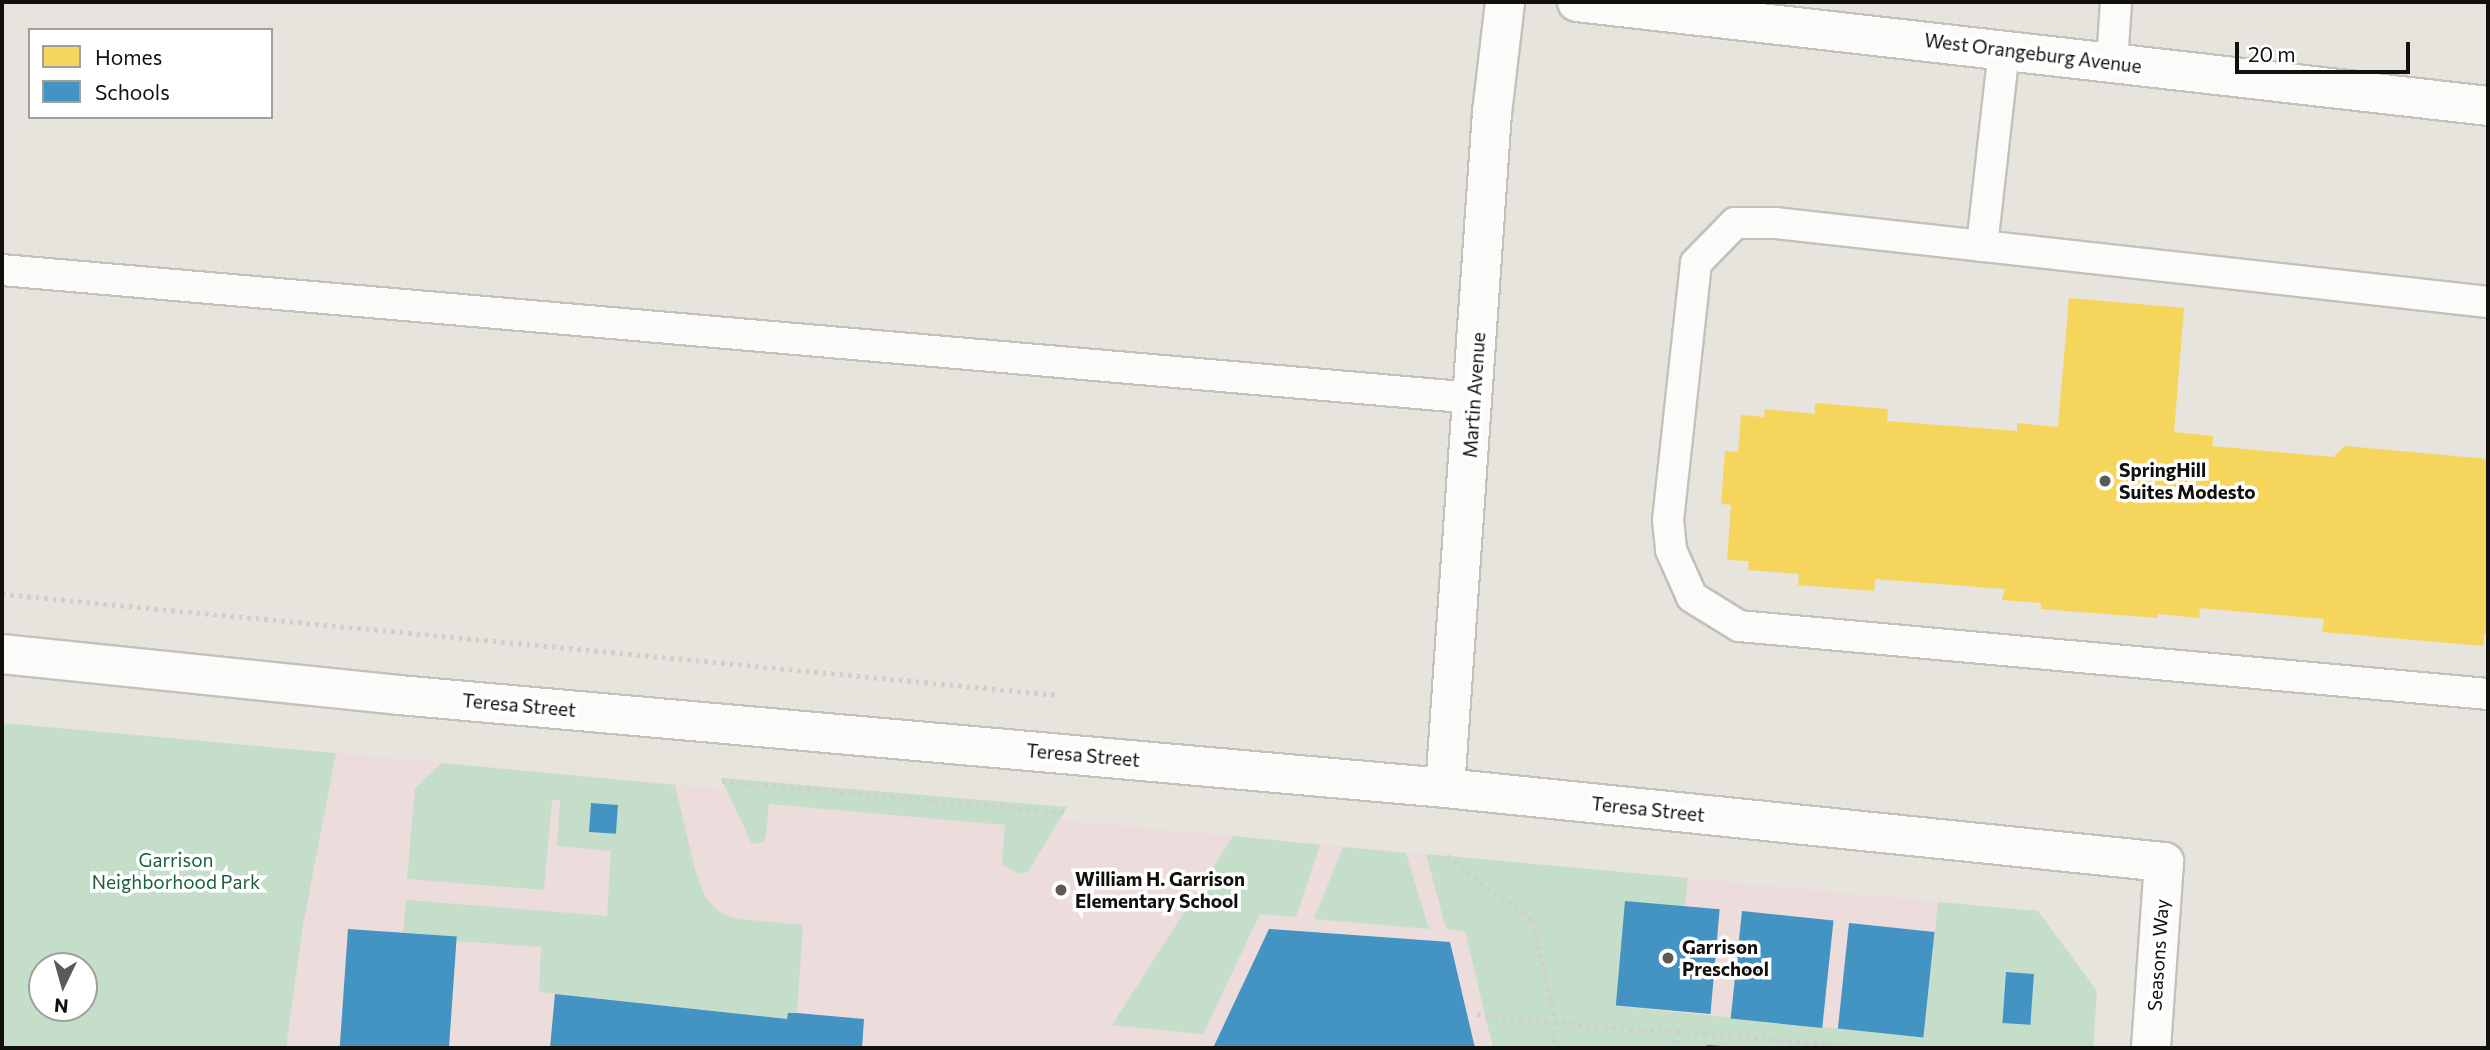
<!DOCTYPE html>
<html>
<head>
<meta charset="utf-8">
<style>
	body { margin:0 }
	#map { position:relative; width:2490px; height:1050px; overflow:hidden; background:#e6e4dc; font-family:Commissioner,sans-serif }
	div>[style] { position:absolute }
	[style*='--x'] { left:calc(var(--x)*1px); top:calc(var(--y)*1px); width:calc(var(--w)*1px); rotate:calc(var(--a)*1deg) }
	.education>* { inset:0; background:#ecdcdb }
	.green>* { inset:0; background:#c4deca }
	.homes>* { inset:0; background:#f6d55c }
	.schools>* { inset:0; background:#4393c3; transform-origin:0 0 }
	.path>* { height:4.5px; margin-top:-2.25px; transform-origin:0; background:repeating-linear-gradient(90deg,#cfcfcd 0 3.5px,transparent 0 8.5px) }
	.roads { filter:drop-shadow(2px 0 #c2c1ba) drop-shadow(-2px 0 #c2c1ba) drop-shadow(0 2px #c2c1ba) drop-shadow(0 -2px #c2c1ba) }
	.lane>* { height:30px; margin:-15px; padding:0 15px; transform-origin:15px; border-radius:15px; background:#fbfbfa }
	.street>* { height:38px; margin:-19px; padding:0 19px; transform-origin:19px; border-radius:19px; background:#fbfbfa }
	.secondary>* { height:38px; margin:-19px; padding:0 19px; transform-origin:19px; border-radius:19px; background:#fbfbfa }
	.dots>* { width:19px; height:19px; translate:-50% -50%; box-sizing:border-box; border:4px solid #fff; border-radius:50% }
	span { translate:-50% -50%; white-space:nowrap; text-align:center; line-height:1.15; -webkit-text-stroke:7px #fff; paint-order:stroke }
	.street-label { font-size:19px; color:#11100c }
	.poi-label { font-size:19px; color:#11100c; font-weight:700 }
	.left { translate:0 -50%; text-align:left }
	.park-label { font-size:19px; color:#1a5e3d }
	.frame { position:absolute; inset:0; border:4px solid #11100c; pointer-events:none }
	.legend { position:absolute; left:28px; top:28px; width:245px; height:91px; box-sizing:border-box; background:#fff; border:2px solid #a09f9e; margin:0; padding:9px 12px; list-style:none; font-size:21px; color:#11100c }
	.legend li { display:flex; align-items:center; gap:14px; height:35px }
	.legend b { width:35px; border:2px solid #a09f9e }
	.north { position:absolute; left:28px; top:952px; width:70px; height:70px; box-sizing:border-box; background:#fff; border:2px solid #a09f9e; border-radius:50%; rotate:185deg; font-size:19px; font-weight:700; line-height:28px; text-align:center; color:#11100c }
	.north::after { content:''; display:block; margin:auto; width:24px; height:32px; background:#5c5a55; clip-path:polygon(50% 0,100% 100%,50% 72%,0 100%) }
	.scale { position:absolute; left:2235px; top:42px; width:175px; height:32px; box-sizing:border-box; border:4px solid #11100c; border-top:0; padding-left:9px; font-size:21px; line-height:24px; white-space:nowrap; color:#11100c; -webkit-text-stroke:5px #fff; paint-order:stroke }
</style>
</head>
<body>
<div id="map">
	<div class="education">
		<div style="clip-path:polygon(336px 753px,725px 789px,721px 778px,1067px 807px,1060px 820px,2038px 911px,2097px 991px,2093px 1048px,286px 1048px,303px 925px)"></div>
	</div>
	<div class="green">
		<div style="clip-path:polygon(evenodd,2px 723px,336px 753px,303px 925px,286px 1048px,2px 1048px,2px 723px,42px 966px,84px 966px,84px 1008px,42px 1008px,42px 966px)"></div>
		<div style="clip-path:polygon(evenodd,442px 763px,675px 785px,696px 873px,706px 898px,714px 907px,724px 915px,739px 919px,803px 925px,797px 1013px,788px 1013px,787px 1019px,539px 992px,541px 947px,456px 941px,456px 937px,403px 932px,406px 900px,607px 916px,611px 851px,557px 846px,560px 800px,552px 800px,544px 890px,407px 879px,415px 788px,442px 763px,591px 803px,617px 805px,615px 834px,589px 832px,591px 803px)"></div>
		<div style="clip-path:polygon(721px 778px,1067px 807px,1028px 872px,1016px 873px,1002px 864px,1005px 825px,769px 804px,766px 836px,763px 842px,752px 844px)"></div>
		<div style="clip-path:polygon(1233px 836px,1320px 845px,1296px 917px,1260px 914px,1203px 1034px,1112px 1025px)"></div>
		<div style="clip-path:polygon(1343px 847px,1406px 853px,1429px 929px,1314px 919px)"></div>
		<div style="clip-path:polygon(1426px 854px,1688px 878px,1685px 906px,1616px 1006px,1924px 1037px,1938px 902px,2038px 911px,2097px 991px,2093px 1048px,1493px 1048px,1465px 931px,1446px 929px)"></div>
	</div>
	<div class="homes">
		<div style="clip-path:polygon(2069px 298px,2184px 308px,2174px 432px,2213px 436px,2212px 446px,2333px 457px,2345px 446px,2488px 459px,2488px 634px,2484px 634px,2483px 646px,2322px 632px,2324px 619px,2200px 608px,2199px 618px,2158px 614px,2158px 618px,2041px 609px,2041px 603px,2002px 600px,2005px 589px,1875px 579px,1874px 591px,1798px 585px,1799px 574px,1748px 570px,1749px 561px,1727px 560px,1731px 505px,1721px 504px,1725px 451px,1738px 452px,1741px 415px,1764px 417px,1765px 409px,1815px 414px,1815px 403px,1888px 409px,1887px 421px,2017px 431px,2017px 423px,2058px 427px)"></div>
	</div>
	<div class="schools">
		<div style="left:591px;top:803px;width:27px;height:29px;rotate:4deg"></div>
		<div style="left:1625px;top:901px;width:95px;height:105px;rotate:5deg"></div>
		<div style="left:1742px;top:911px;width:92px;height:108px;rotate:6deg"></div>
		<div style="left:1849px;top:923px;width:86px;height:106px;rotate:6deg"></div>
		<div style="left:348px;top:929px;width:109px;height:119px;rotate:4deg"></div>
		<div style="clip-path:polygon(1269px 929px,1450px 942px,1475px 1048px,1213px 1048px)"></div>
		<div style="left:2006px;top:972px;width:28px;height:51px;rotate:4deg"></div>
		<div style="clip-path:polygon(555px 994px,787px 1019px,788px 1013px,797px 1013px,864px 1019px,862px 1048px,550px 1048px)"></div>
		<div style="clip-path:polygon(1707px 1045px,1724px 1046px,1724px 1048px,1706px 1048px)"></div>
	</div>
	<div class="path">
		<div style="--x:2;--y:594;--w:1061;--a:5.46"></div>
		<div style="--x:722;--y:781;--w:343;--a:5.2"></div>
		<div style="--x:1447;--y:856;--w:108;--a:37.1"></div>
		<div style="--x:1533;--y:921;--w:104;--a:77.2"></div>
		<div style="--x:1556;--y:1022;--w:26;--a:99"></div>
		<div style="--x:1477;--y:1014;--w:166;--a:5.9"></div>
		<div style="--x:1642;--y:1031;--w:36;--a:0"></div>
		<div style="--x:1678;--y:1031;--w:17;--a:93"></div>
		<div style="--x:1678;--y:1031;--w:187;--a:5.2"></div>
	</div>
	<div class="roads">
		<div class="lane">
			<div style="--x:2112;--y:62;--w:60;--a:-86.2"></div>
			<div style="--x:1982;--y:246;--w:197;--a:-83.6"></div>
			<div style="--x:2;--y:270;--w:1478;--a:4.97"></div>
			<div style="--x:2488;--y:302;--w:716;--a:-173.67"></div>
			<div style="--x:1776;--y:223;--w:41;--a:180"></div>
			<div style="--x:1735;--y:223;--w:56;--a:134.3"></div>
			<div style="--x:1696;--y:263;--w:259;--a:96.2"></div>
			<div style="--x:1668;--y:520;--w:30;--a:84"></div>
			<div style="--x:1671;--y:550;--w:51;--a:65.9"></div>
			<div style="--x:1692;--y:597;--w:55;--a:31.7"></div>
			<div style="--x:1739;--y:626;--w:752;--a:5.19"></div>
		</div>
		<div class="street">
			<div style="--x:2;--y:654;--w:399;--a:5.9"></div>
			<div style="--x:399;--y:695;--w:1050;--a:5.08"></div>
			<div style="--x:1445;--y:788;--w:723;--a:5.88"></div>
			<div style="--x:2164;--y:862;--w:186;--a:94"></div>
			<div style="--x:1445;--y:788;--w:677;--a:-86.02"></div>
			<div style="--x:1492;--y:113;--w:112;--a:-83.3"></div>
		</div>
		<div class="secondary">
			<div style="--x:1577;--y:2;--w:917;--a:6.51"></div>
		</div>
	</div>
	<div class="dots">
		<div style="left:2105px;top:481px;background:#5c5a55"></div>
		<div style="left:1061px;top:890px;background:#5c5a55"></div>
		<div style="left:1668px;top:958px;background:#5c5a55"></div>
	</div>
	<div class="street-label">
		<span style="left:2033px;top:53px;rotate:7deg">West Orangeburg Avenue</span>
		<span style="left:1474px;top:395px;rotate:-86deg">Martin Avenue</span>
		<span style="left:519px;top:705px;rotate:5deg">Teresa Street</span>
		<span style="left:1083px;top:755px;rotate:5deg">Teresa Street</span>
		<span style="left:1648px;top:809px;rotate:6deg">Teresa Street</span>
		<span style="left:2158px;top:955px;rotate:-86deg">Seasons Way</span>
	</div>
	<div class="poi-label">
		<span class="left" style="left:2119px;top:481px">SpringHill<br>Suites Modesto</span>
		<span class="left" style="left:1075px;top:890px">William H. Garrison<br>Elementary School</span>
		<span class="left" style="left:1682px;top:958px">Garrison<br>Preschool</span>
	</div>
	<div class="park-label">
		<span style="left:176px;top:871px">Garrison<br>Neighborhood Park</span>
	</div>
	<div class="frame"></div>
	<ul class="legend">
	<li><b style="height:19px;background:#f6d55c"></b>Homes</li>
	<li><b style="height:19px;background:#4393c3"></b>Schools</li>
	</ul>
	<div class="north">N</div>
	<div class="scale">20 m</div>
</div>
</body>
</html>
